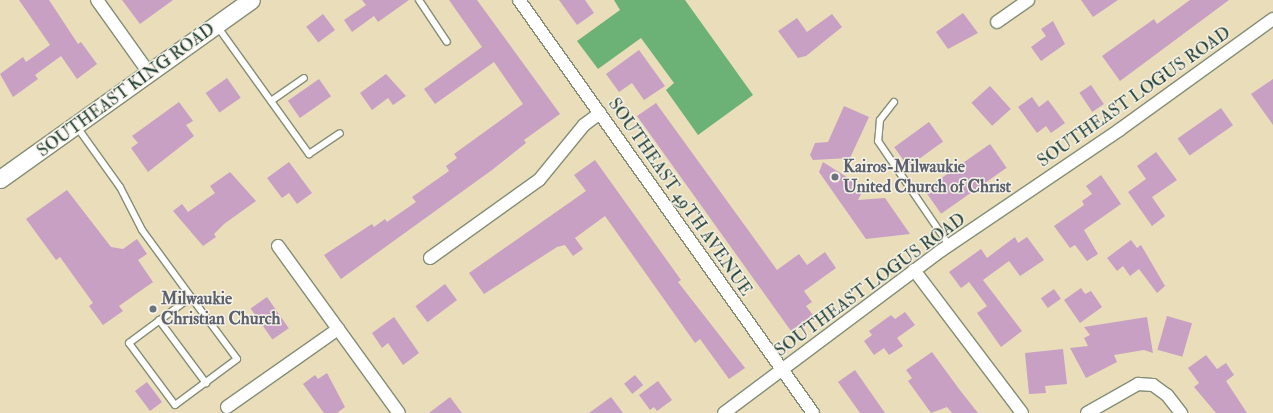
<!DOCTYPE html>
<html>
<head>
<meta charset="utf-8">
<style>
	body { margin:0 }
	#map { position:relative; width:1273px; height:413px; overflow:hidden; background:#e9deb9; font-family:"IM FELL Double Pica",serif }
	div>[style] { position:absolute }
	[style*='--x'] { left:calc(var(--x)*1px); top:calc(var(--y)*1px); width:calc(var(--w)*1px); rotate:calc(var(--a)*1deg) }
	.forest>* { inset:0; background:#6cb277 }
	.building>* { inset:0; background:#c7a0c4; transform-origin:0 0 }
	.roads { filter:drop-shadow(1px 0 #848e76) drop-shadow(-1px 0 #848e76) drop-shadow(0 1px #848e76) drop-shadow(0 -1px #848e76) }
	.lane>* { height:6px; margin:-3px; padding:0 3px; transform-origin:3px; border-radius:3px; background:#fff }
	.street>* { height:12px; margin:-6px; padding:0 6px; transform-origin:6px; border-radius:6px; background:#fff }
	.secondary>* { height:17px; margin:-8.5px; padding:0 8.5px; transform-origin:8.5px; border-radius:8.5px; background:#fff }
	.dots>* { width:11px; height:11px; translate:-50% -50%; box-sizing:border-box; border:2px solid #f7f3e8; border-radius:50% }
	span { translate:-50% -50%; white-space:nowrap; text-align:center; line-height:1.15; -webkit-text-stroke:3px #f7f3e8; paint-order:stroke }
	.street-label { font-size:17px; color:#1f3d34 }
	.worship-label { font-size:17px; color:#5b616d; font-weight:700 }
	.left { translate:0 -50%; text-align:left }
</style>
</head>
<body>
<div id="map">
	<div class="forest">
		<div style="clip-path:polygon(614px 0,685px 0,753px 95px,698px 135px,666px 90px,674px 83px,641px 38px,598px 69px,577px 41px,620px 10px)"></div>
	</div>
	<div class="building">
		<div style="clip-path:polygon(19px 0,49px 0,78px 44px,81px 42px,97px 64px,77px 79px,61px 56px,35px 75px,38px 79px,13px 97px,0 74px,23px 57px,26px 62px,50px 45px)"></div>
		<div style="clip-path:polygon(122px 0,173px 0,140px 24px)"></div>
		<div style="clip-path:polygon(362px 0,409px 0,378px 22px,374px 16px,352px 32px,344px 20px,366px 5px)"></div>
		<div style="clip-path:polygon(449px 0,477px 0,560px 114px,524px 140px,526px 143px,492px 170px,341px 279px,324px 255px,372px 224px,374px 227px,385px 219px,387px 222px,416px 202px,412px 197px,449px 171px,446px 166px,457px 158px,454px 154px,523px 104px,494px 62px,435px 104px,424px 89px,482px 47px)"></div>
		<div style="clip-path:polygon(559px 0,585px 0,594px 13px,577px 25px)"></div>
		<div style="clip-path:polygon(1081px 0,1118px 0,1093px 17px)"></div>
		<div style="clip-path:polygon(1190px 0,1229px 0,1120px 81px,1102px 56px,1154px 19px,1157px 24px)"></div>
		<div style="clip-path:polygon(963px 13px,978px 33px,948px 49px,936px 32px)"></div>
		<div style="left:323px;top:14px;width:20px;height:21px;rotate:53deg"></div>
		<div style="clip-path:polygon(832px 14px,842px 27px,806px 56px,798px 58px,778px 31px,797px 18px,807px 32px)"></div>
		<div style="clip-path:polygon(1053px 21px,1065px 44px,1041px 61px,1031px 47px,1046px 36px,1041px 29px)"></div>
		<div style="clip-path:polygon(639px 50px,665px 86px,644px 100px,632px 83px,619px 92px,606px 74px)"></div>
		<div style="clip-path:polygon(386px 74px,406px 96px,393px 105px,388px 98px,372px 110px,360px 93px)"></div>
		<div style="left:227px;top:78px;width:24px;height:26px;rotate:55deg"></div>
		<div style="left:319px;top:79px;width:21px;height:38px;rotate:55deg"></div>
		<div style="clip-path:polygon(1273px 79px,1273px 125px,1251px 94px)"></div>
		<div style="left:1091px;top:85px;width:23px;height:14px;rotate:56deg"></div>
		<div style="left:990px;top:86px;width:31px;height:25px;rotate:48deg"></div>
		<div style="clip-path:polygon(1032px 97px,1039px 107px,1048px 100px,1065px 123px,1051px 133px,1046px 126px,1037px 133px,1018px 107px)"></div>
		<div style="clip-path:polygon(179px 102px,193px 121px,186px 125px,194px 136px,148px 172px,131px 148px,138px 143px,132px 136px)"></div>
		<div style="clip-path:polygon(656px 103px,777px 270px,799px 254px,807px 265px,825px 252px,836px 268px,804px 291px,812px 302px,806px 306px,813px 315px,791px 331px,637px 116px)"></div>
		<div style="clip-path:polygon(844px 106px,869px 117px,850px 158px,813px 160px,810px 155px,815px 143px,828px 142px)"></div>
		<div style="left:1221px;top:108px;width:21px;height:53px;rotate:55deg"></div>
		<div style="left:929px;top:122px;width:24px;height:43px;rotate:54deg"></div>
		<div style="left:990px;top:144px;width:29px;height:80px;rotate:55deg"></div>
		<div style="clip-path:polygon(1156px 152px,1177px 180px,1152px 197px,1165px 216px,1152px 226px,1128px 192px,1146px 179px,1137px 166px)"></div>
		<div style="clip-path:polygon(595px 160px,681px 280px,678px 282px,745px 368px,729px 379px,700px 339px,695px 343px,605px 216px,575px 238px,583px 249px,573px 256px,565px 245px,557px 247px,484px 294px,469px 273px,586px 191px,574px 175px)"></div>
		<div style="clip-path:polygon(289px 162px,312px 193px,297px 204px,289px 193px,282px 198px,267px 178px)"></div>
		<div style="clip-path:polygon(823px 162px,864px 188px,858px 200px,885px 198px,910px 234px,866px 239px,819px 172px)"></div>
		<div style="clip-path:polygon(230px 172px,256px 201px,224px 224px,214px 234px,216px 237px,203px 246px,173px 211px,182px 204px,188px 212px,215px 193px,210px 186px)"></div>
		<div style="clip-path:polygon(1101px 175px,1121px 204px,1084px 230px,1098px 254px,1087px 261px,1075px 245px,1070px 248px,1054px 226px,1084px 205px,1082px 201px,1092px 194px,1086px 186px)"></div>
		<div style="clip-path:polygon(67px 190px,111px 247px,123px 249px,137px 239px,147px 254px,138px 260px,153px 282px,119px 306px,123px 311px,103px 325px,89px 306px,93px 303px,60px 257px,56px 260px,26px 219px)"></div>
		<div style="clip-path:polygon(1015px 237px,1018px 243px,1027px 237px,1044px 260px,1020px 276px,1009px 261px,983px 280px,1022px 331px,1001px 347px,977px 313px,987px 306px,969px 282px,961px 288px,949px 272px,981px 249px,987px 258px)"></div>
		<div style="clip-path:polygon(1131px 240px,1137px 248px,1141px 245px,1165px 286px,1157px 293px,1139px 269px,1130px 276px,1123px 266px,1117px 271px,1107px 258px)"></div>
		<div style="left:445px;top:284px;width:20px;height:37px;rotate:53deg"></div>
		<div style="clip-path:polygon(1081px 288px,1085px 294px,1091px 291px,1102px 307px,1080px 323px,1064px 300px)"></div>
		<div style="left:1054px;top:289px;width:12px;height:16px;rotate:55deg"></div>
		<div style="left:267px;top:297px;width:38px;height:20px;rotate:55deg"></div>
		<div style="clip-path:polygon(905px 312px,915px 325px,897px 338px,903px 346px,889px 355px,884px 348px,874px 355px,864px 341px,872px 335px,869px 331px,891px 315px,895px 319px)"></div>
		<div style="left:1167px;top:316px;width:26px;height:35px;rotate:16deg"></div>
		<div style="clip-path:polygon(394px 317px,419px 353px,403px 365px,388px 343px,382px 348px,372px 333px)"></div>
		<div style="clip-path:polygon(1147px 317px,1153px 353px,1144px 350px,1114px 355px,1117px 362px,1086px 378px,1070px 348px,1088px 346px,1084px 338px,1090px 335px,1084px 327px)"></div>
		<div style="clip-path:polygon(1063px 349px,1067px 384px,1045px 386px,1046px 393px,1029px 394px,1025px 353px)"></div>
		<div style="clip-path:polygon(932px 352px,959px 389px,978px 413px,952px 413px,947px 407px,931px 413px,908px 381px,912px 378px,906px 370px)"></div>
		<div style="clip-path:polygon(1206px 355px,1217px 369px,1226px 363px,1234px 375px,1226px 381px,1247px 413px,1216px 413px,1194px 387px,1199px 383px,1188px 368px)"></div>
		<div style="clip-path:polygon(855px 370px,885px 413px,860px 413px,838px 382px)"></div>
		<div style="clip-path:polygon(327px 373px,345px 407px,337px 413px,324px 413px,303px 384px,315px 375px,318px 379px)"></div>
		<div style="left:635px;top:375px;width:13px;height:14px;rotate:51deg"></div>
		<div style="clip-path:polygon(658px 381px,672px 400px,657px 411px,654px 407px,650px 410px,639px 395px)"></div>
		<div style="left:147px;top:382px;width:25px;height:15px;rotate:53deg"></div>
		<div style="clip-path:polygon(450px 397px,462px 413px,429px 413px)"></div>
		<div style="clip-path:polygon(611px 397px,623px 413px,589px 413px)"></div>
	</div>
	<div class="roads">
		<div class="lane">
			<div style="--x:419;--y:0;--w:50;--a:56.3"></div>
			<div style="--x:217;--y:26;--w:158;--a:54.3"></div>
			<div style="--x:309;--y:154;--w:37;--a:-34"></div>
			<div style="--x:271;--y:101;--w:40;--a:-34.9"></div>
			<div style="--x:894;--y:102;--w:23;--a:128"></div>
			<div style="--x:880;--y:120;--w:21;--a:95"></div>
			<div style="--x:878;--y:141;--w:126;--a:55.7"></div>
			<div style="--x:77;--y:127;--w:74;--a:54.4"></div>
			<div style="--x:120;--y:187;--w:48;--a:62.9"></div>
			<div style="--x:142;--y:230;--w:83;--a:53.8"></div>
			<div style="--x:191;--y:297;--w:77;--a:53.4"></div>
			<div style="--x:237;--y:359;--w:77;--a:143.4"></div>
			<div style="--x:175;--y:405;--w:77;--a:-126.6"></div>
			<div style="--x:129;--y:343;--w:77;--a:-36.6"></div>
			<div style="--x:159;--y:320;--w:79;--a:53.3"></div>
		</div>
		<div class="street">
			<div style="--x:97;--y:0;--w:90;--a:54.5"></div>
			<div style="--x:519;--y:0;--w:507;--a:54.55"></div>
			<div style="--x:997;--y:22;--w:38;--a:-35"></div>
			<div style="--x:278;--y:246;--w:206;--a:54.1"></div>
			<div style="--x:430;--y:258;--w:134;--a:-35.6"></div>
			<div style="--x:539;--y:180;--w:71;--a:-50.7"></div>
			<div style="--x:584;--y:125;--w:20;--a:-37"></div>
			<div style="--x:914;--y:270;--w:179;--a:52.9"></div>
			<div style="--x:227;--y:407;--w:136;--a:-35.1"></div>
			<div style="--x:724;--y:413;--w:272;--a:-36.8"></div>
			<div style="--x:942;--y:250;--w:214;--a:-34.1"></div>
			<div style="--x:1119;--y:130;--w:190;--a:-35.8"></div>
			<div style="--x:1087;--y:413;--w:59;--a:-29.6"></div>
			<div style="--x:1138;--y:384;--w:15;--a:4"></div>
			<div style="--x:1153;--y:385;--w:17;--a:36"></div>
			<div style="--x:1167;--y:395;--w:23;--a:52"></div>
		</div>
		<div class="secondary">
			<div style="--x:0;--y:179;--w:308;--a:-35.5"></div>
		</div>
	</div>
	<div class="dots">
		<div style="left:835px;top:177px;background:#6b7280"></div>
		<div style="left:153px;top:309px;background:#6b7280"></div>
	</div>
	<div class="street-label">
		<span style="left:126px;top:90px;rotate:-36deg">SOUTHEAST KING ROAD</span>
		<span style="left:1134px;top:97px;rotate:-35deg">SOUTHEAST LOGUS ROAD</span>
		<span style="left:680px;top:197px;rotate:55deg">SOUTHEAST 49TH AVENUE</span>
		<span style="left:870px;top:285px;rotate:-36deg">SOUTHEAST LOGUS ROAD</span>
	</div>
	<div class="worship-label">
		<span class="left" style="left:843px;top:177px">Kairos-Milwaukie<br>United Church of Christ</span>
		<span class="left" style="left:161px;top:309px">Milwaukie<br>Christian Church</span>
	</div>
</div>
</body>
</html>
